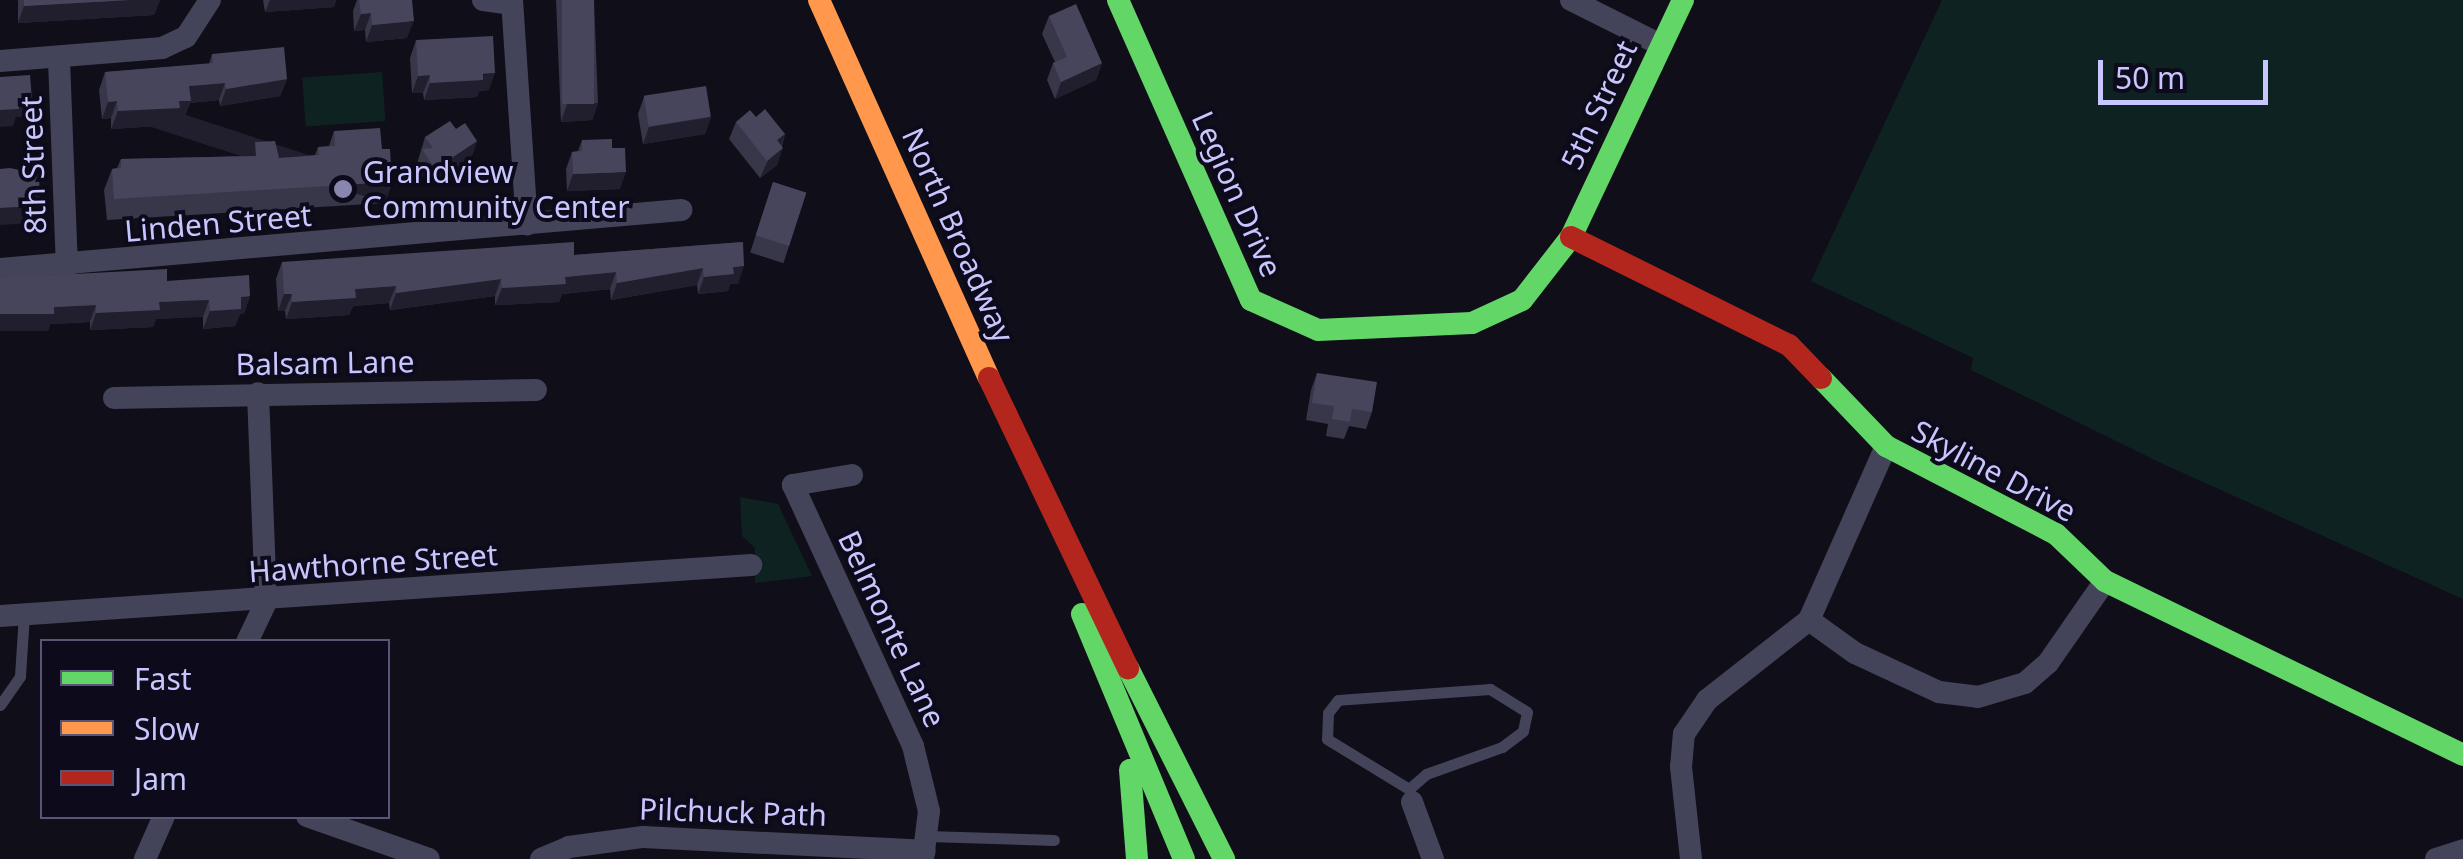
<!DOCTYPE html>
<html>
<head>
<meta charset="utf-8">
<style>
	body { margin:0 }
	#map { position:relative; width:2463px; height:859px; overflow:hidden; background:#100e18; font-family:"Noto Sans",sans-serif }
	div>[style] { position:absolute }
	[style*='--x'] { left:calc(var(--x)*1px); top:calc(var(--y)*1px); width:calc(var(--w)*1px); rotate:calc(var(--a)*1deg) }
	.green>* { inset:0; background:#0e2221; transform-origin:0 0 }
	.lane>* { height:11px; margin:-5.5px; padding:0 5.5px; transform-origin:5.5px; border-radius:5.5px; background:#434459 }
	.street>* { height:22px; margin:-11px; padding:0 11px; transform-origin:11px; border-radius:11px; background:#434459 }
	.fast>* { height:22px; margin:-11px; padding:0 11px; transform-origin:11px; border-radius:11px; background:#63d668 }
	.slow>* { height:22px; margin:-11px; padding:0 11px; transform-origin:11px; border-radius:11px; background:#ff974d }
	.jam>* { height:22px; margin:-11px; padding:0 11px; transform-origin:11px; border-radius:11px; background:#b3261e }
	.wall>* { inset:0; background:#383649; transform-origin:0 0 }
	.shaded-wall>* { inset:0; background:#211f2d; transform-origin:0 0 }
	.building>* { inset:0; background:#47455c; transform-origin:0 0 }
	.dots>* { width:28px; height:28px; translate:-50% -50%; box-sizing:border-box; border:5px solid #0d0b1b; border-radius:50% }
	span { translate:-50% -50%; white-space:nowrap; text-align:center; line-height:1.15; -webkit-text-stroke:8px #0d0b1b; paint-order:stroke }
	.street-label { font-size:30px; color:#c8c6fe }
	.poi-label { font-size:30px; color:#c8c6fe }
	.left { translate:0 -50%; text-align:left }
	.legend { position:absolute; left:40px; top:639px; width:350px; height:180px; box-sizing:border-box; background:#0d0b1b; border:2px solid #585676; margin:0; padding:12px 18px; list-style:none; font-size:30px; color:#c8c6fe }
	.legend li { display:flex; align-items:center; gap:20px; height:50px }
	.legend b { width:50px; border:2px solid #585676 }
	.scale { position:absolute; left:2098px; top:60px; width:170px; height:45px; box-sizing:border-box; border:5px solid #c8c6fe; border-top:0; padding-left:12px; font-size:30px; line-height:35px; white-space:nowrap; color:#c8c6fe; -webkit-text-stroke:8px #0d0b1b; paint-order:stroke }
</style>
</head>
<body>
<div id="map">
	<div class="green">
		<div style="clip-path:polygon(1942px 0,2463px 0,2463px 599px,2163px 464px,1971px 370px,1973px 358px,1811px 281px)"></div>
		<div style="left:382px;top:72px;width:49px;height:80px;rotate:86deg"></div>
		<div style="clip-path:polygon(740px 497px,778px 504px,812px 576px,755px 583px,755px 548px,742px 536px)"></div>
	</div>
	<div class="lane">
		<div style="--x:0;--y:705;--w:35;--a:-55"></div>
		<div style="--x:20;--y:676;--w:62;--a:-86.3"></div>
		<div style="--x:1409;--y:789;--w:23;--a:-41"></div>
		<div style="--x:1426;--y:774;--w:81;--a:-19.6"></div>
		<div style="--x:1502;--y:747;--w:26;--a:-37"></div>
		<div style="--x:1523;--y:731;--w:19;--a:-78"></div>
		<div style="--x:1527;--y:712;--w:44;--a:-148.1"></div>
		<div style="--x:1490;--y:689;--w:152;--a:175.9"></div>
		<div style="--x:1338;--y:700;--w:16;--a:128"></div>
		<div style="--x:1328;--y:713;--w:26;--a:92"></div>
		<div style="--x:1327;--y:739;--w:96;--a:31.4"></div>
		<div style="--x:1409;--y:789;--w:13;--a:77"></div>
		<div style="--x:927;--y:836;--w:127;--a:1.8"></div>
	</div>
	<div class="street">
		<div style="--x:483;--y:0;--w:28;--a:8"></div>
		<div style="--x:512;--y:0;--w:225;--a:86.2"></div>
		<div style="--x:1571;--y:0;--w:101;--a:26.6"></div>
		<div style="--x:59;--y:60;--w:208;--a:87.8"></div>
		<div style="--x:0;--y:61;--w:163;--a:-4.6"></div>
		<div style="--x:162;--y:48;--w:26;--a:-25"></div>
		<div style="--x:186;--y:37;--w:44;--a:-57"></div>
		<div style="--x:0;--y:269;--w:684;--a:-4.95"></div>
		<div style="--x:114;--y:398;--w:422;--a:-1.1"></div>
		<div style="--x:852;--y:475;--w:60;--a:170.4"></div>
		<div style="--x:793;--y:485;--w:287;--a:65.3"></div>
		<div style="--x:913;--y:746;--w:67;--a:76.2"></div>
		<div style="--x:929;--y:811;--w:48;--a:97.1"></div>
		<div style="--x:0;--y:616;--w:753;--a:-3.88"></div>
		<div style="--x:1809;--y:620;--w:57;--a:35.7"></div>
		<div style="--x:1855;--y:653;--w:93;--a:24.9"></div>
		<div style="--x:1939;--y:692;--w:39;--a:7"></div>
		<div style="--x:1978;--y:697;--w:49;--a:-16.6"></div>
		<div style="--x:2025;--y:683;--w:30;--a:-41"></div>
		<div style="--x:2048;--y:663;--w:100;--a:-55.2"></div>
		<div style="--x:247;--y:642;--w:44;--a:-64.6"></div>
		<div style="--x:266;--y:602;--w:209;--a:-92.2"></div>
		<div style="--x:1412;--y:802;--w:61;--a:69.8"></div>
		<div style="--x:307;--y:816;--w:129;--a:19.4"></div>
		<div style="--x:145;--y:859;--w:47;--a:-66.2"></div>
		<div style="--x:541;--y:859;--w:30;--a:-23"></div>
		<div style="--x:569;--y:847;--w:75;--a:-7.7"></div>
		<div style="--x:643;--y:837;--w:282;--a:2.8"></div>
		<div style="--x:1691;--y:859;--w:93;--a:-96.2"></div>
		<div style="--x:1681;--y:767;--w:33;--a:-85"></div>
		<div style="--x:1684;--y:734;--w:41;--a:-55.9"></div>
		<div style="--x:1707;--y:700;--w:130;--a:-38.1"></div>
		<div style="--x:1809;--y:620;--w:190;--a:-66.1"></div>
		<div style="--x:2436;--y:859;--w:28;--a:-18"></div>
	</div>
	<div class="fast">
		<div style="--x:1118;--y:0;--w:328;--a:66.1"></div>
		<div style="--x:1251;--y:300;--w:73;--a:24.1"></div>
		<div style="--x:1318;--y:330;--w:154;--a:-2.6"></div>
		<div style="--x:1472;--y:323;--w:55;--a:-24.7"></div>
		<div style="--x:1522;--y:300;--w:80;--a:-52.1"></div>
		<div style="--x:1571;--y:237;--w:262;--a:-64.7"></div>
		<div style="--x:1821;--y:378;--w:94;--a:46.3"></div>
		<div style="--x:1886;--y:446;--w:191;--a:27.4"></div>
		<div style="--x:2056;--y:534;--w:68;--a:43.8"></div>
		<div style="--x:2105;--y:581;--w:398;--a:25.9"></div>
		<div style="--x:1082;--y:614;--w:265;--a:67.4"></div>
		<div style="--x:1128;--y:668;--w:214;--a:63.3"></div>
		<div style="--x:1130;--y:770;--w:89;--a:85.5"></div>
	</div>
	<div class="slow">
		<div style="--x:819;--y:0;--w:414;--a:65.8"></div>
	</div>
	<div class="jam">
		<div style="--x:1571;--y:237;--w:243;--a:26.4"></div>
		<div style="--x:1789;--y:345;--w:46;--a:45.9"></div>
		<div style="--x:989;--y:378;--w:322;--a:64.4"></div>
	</div>
	<div class="wall">
		<div style="clip-path:polygon(18px 0,160px 0,154px 15px,18px 23px)"></div>
		<div style="clip-path:polygon(263px 0,336px 0,334px 7px,265px 12px)"></div>
		<div style="clip-path:polygon(357px 0,412px 0,407px 38px,366px 42px,365px 30px,354px 31px,353px 11px)"></div>
		<div style="clip-path:polygon(556px 0,594px 0,598px 103px,592px 120px,561px 122px)"></div>
		<div style="clip-path:polygon(1049px 16px,1102px 63px,1096px 80px,1055px 99px,1047px 80px,1053px 63px,1055px 62px,1042px 34px)"></div>
		<div style="clip-path:polygon(416px 40px,489px 90px,479px 91px,477px 97px,424px 100px,423px 93px,412px 93px,410px 58px)"></div>
		<div style="clip-path:polygon(212px 54px,287px 79px,280px 96px,220px 106px,219px 100px,190px 103px,184px 118px,176px 118px,173px 125px,111px 129px,111px 118px,102px 119px,99px 90px,105px 72px,209px 64px)"></div>
		<div style="clip-path:polygon(644px 97px,711px 117px,705px 134px,643px 144px,638px 114px)"></div>
		<div style="clip-path:polygon(756px 117px,785px 134px,777px 165px,760px 178px,729px 139px,736px 122px)"></div>
		<div style="clip-path:polygon(456px 129px,477px 141px,471px 158px,429px 186px,416px 167px,425px 137px)"></div>
		<div style="clip-path:polygon(334px 131px,382px 149px,392px 182px,385px 203px,107px 220px,104px 190px,112px 169px,117px 168px,121px 159px,250px 156px,255px 142px,279px 158px,315px 155px,318px 147px,329px 146px)"></div>
		<div style="clip-path:polygon(582px 140px,612px 148px,620px 189px,567px 191px,566px 169px,572px 152px,578px 151px)"></div>
		<div style="left:773px;top:182px;width:35px;height:74px;rotate:18deg"></div>
		<div style="clip-path:polygon(743px 242px,738px 284px,730px 284px,728px 291px,698px 294px,697px 285px,611px 300px,610px 289px,562px 294px,559px 302px,495px 305px,495px 296px,390px 310px,389px 303px,353px 306px,349px 315px,286px 319px,285px 311px,278px 311px,276px 279px,282px 262px,574px 255px)"></div>
		<div style="clip-path:polygon(0 278px,167px 281px,250px 296px,244px 313px,240px 314px,235px 326px,203px 329px,203px 317px,193px 317px,156px 319px,153px 327px,90px 330px,90px 322px,50px 324px,48px 331px,0 331px)"></div>
		<div style="clip-path:polygon(1317px 373px,1372px 412px,1366px 429px,1349px 426px,1344px 439px,1326px 436px,1328px 424px,1306px 420px,1311px 390px)"></div>
	</div>
	<div class="shaded-wall">
		<div style="clip-path:polygon(129px 0,160px 0,154px 15px,18px 23px,24px 6px)"></div>
		<div style="clip-path:polygon(270px 0,336px 0,334px 7px,265px 12px)"></div>
		<div style="clip-path:polygon(371px 13px,365px 30px,354px 31px,361px 14px)"></div>
		<div style="clip-path:polygon(414px 21px,407px 38px,366px 42px,372px 25px)"></div>
		<div style="clip-path:polygon(1102px 63px,1096px 80px,1055px 99px,1061px 82px)"></div>
		<div style="clip-path:polygon(495px 73px,489px 90px,479px 91px,477px 97px,424px 100px,430px 83px)"></div>
		<div style="clip-path:polygon(430px 75px,423px 93px,412px 93px,418px 76px)"></div>
		<div style="clip-path:polygon(287px 79px,280px 96px,220px 106px,226px 89px)"></div>
		<div style="clip-path:polygon(225px 83px,219px 100px,190px 103px,184px 118px,176px 118px,173px 125px,111px 129px,118px 111px,179px 101px,189px 86px)"></div>
		<div style="clip-path:polygon(32px 100px,25px 117px,16px 117px,13px 126px,0 127px,0 110px,19px 101px)"></div>
		<div style="clip-path:polygon(117px 101px,111px 118px,102px 119px,108px 102px)"></div>
		<div style="clip-path:polygon(598px 103px,592px 120px,561px 122px,567px 104px)"></div>
		<div style="clip-path:polygon(711px 117px,705px 134px,643px 144px,649px 127px)"></div>
		<div style="clip-path:polygon(785px 134px,779px 151px,783px 148px,777px 165px,760px 178px,777px 140px)"></div>
		<div style="clip-path:polygon(477px 141px,471px 158px,429px 186px,435px 169px)"></div>
		<div style="clip-path:polygon(626px 172px,620px 189px,567px 191px,573px 174px)"></div>
		<div style="left:392px;top:182px;width:22px;height:279px;rotate:108deg"></div>
		<div style="clip-path:polygon(40px 206px,34px 223px,0 225px,0 208px)"></div>
		<div style="clip-path:polygon(744px 266px,738px 284px,730px 284px,728px 291px,698px 294px,704px 277px,733px 267px)"></div>
		<div style="clip-path:polygon(703px 268px,697px 285px,611px 300px,617px 283px)"></div>
		<div style="clip-path:polygon(616px 272px,610px 289px,562px 294px,559px 302px,495px 305px,502px 288px,565px 277px)"></div>
		<div style="clip-path:polygon(501px 279px,495px 296px,390px 310px,396px 293px)"></div>
		<div style="clip-path:polygon(396px 286px,389px 303px,353px 306px,349px 315px,286px 319px,292px 302px,355px 289px)"></div>
		<div style="clip-path:polygon(284px 294px,292px 294px,285px 311px,278px 311px)"></div>
		<div style="clip-path:polygon(250px 296px,244px 313px,240px 314px,235px 326px,203px 329px,210px 311px,241px 297px)"></div>
		<div style="clip-path:polygon(209px 300px,203px 317px,156px 319px,153px 327px,90px 330px,96px 313px,159px 302px)"></div>
		<div style="clip-path:polygon(96px 305px,90px 322px,50px 324px,48px 331px,0 331px,0 314px,54px 307px)"></div>
	</div>
	<div class="building">
		<div style="clip-path:polygon(24px 0,129px 0,24px 6px)"></div>
		<div style="clip-path:polygon(359px 0,412px 0,414px 21px,372px 25px,371px 13px,361px 14px)"></div>
		<div style="left:562px;top:0;width:32px;height:104px"></div>
		<div style="clip-path:polygon(1076px 4px,1102px 63px,1061px 82px,1053px 63px,1067px 57px,1049px 16px)"></div>
		<div style="clip-path:polygon(493px 36px,495px 73px,483px 74px,483px 80px,430px 83px,430px 75px,418px 76px,416px 40px)"></div>
		<div style="clip-path:polygon(284px 47px,287px 79px,226px 89px,225px 83px,189px 86px,191px 101px,179px 101px,180px 108px,118px 111px,117px 101px,108px 102px,105px 72px,213px 63px,212px 54px)"></div>
		<div style="clip-path:polygon(30px 75px,32px 100px,19px 101px,19px 109px,0 110px,0 77px)"></div>
		<div style="left:706px;top:86px;width:31px;height:63px;rotate:81deg"></div>
		<div style="clip-path:polygon(765px 109px,785px 134px,777px 140px,783px 148px,767px 161px,736px 122px,750px 110px,756px 117px)"></div>
		<div style="clip-path:polygon(450px 121px,456px 129px,465px 123px,477px 141px,435px 169px,422px 149px,433px 148px,425px 137px)"></div>
		<div style="clip-path:polygon(380px 128px,382px 149px,390px 149px,392px 182px,114px 199px,112px 169px,121px 168px,121px 159px,256px 156px,255px 142px,275px 141px,279px 158px,319px 155px,318px 147px,335px 146px,334px 131px)"></div>
		<div style="clip-path:polygon(612px 139px,612px 148px,625px 148px,626px 172px,573px 174px,572px 152px,582px 151px,582px 140px)"></div>
		<div style="clip-path:polygon(10px 168px,39px 174px,40px 206px,0 208px,0 169px)"></div>
		<div style="left:773px;top:182px;width:35px;height:56px;rotate:18deg"></div>
		<div style="clip-path:polygon(574px 242px,574px 255px,743px 242px,744px 266px,733px 267px,734px 274px,704px 277px,703px 268px,617px 283px,616px 272px,565px 277px,566px 284px,502px 288px,501px 279px,396px 293px,396px 286px,355px 289px,356px 298px,292px 302px,292px 294px,284px 294px,282px 262px)"></div>
		<div style="clip-path:polygon(167px 269px,167px 281px,249px 275px,250px 296px,241px 297px,241px 309px,210px 311px,209px 300px,199px 300px,159px 302px,160px 310px,96px 313px,96px 305px,54px 307px,54px 314px,0 314px,0 278px)"></div>
		<div style="clip-path:polygon(1317px 373px,1377px 382px,1372px 412px,1352px 409px,1350px 422px,1332px 419px,1334px 406px,1312px 403px)"></div>
	</div>
	<div class="dots">
		<div style="left:343px;top:189px;background:#8886ae"></div>
	</div>
	<div class="street-label">
		<span style="left:1599px;top:105px;rotate:-65deg">5th Street</span>
		<span style="left:33px;top:165px;rotate:-92deg">8th Street</span>
		<span style="left:1237px;top:194px;rotate:66deg">Legion Drive</span>
		<span style="left:218px;top:223px;rotate:-5deg">Linden Street</span>
		<span style="left:958px;top:235px;rotate:66deg">North Broadway</span>
		<span style="left:325px;top:363px;rotate:-1deg">Balsam Lane</span>
		<span style="left:1994px;top:471px;rotate:28deg">Skyline Drive</span>
		<span style="left:373px;top:563px;rotate:-4deg">Hawthorne Street</span>
		<span style="left:892px;top:629px;rotate:65deg">Belmonte Lane</span>
		<span style="left:733px;top:812px;rotate:2deg">Pilchuck Path</span>
	</div>
	<div class="poi-label">
		<span class="left" style="left:363px;top:189px">Grandview<br>Community Center</span>
	</div>
	<ul class="legend">
	<li><b style="height:12px;background:#63d668"></b>Fast</li>
	<li><b style="height:12px;background:#ff974d"></b>Slow</li>
	<li><b style="height:12px;background:#b3261e"></b>Jam</li>
	</ul>
	<div class="scale">50 m</div>
</div>
</body>
</html>
